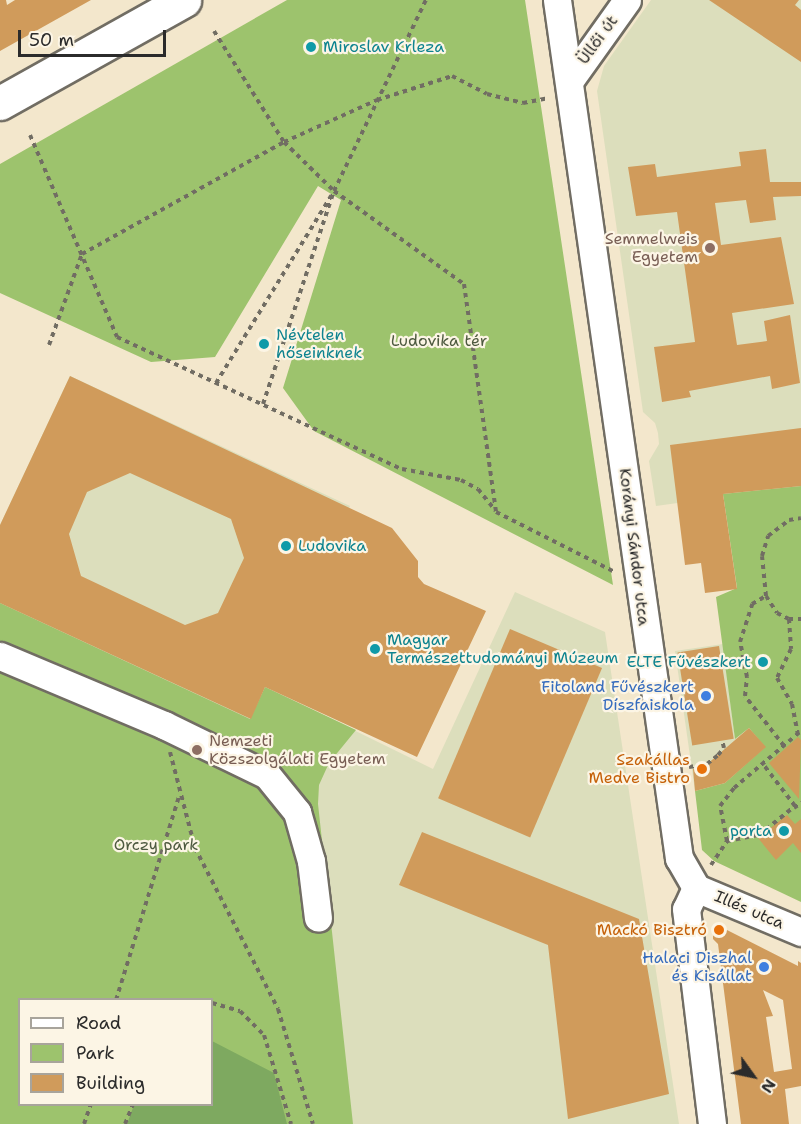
<!DOCTYPE html>
<html>
<head>
<meta charset="utf-8">
<style>
	body { margin:0 }
	#map { position:relative; width:801px; height:1124px; overflow:hidden; background:#f3e7cc; font-family:"Shantell Sans",sans-serif }
	div>[style] { position:absolute }
	[style*='--x'] { left:calc(var(--x)*1px); top:calc(var(--y)*1px); width:calc(var(--w)*1px); rotate:calc(var(--a)*1deg) }
	.built>* { inset:0; background:#dcdebc }
	.green>* { inset:0; background:#9dc36d }
	.forest>* { inset:0; background:#7ea960 }
	.building>* { inset:0; background:#d09b5b; transform-origin:0 0 }
	.path>* { height:4px; margin-top:-2px; transform-origin:0; background:repeating-linear-gradient(90deg,#716d63 0 4.5px,transparent 0 9px) }
	.roads { filter:drop-shadow(2px 0 #716d63) drop-shadow(-2px 0 #716d63) drop-shadow(0 2px #716d63) drop-shadow(0 -2px #716d63) }
	.minor>* { height:27px; margin:-13.5px; padding:0 13.5px; transform-origin:13.5px; border-radius:13.5px; background:#fff }
	.major>* { height:33px; margin:-16.5px; padding:0 16.5px; transform-origin:16.5px; border-radius:16.5px; background:#fff }
	.dots>* { width:16px; height:16px; translate:-50% -50%; box-sizing:border-box; border:3px solid #fcf5e5; border-radius:50% }
	span { translate:-50% -50%; white-space:nowrap; text-align:center; line-height:1.15; -webkit-text-stroke:4.5px #fcf5e5; paint-order:stroke }
	.street-label { font-size:16px; color:#2b2b2b }
	.culture-label { font-size:16px; color:#0d838f }
	.left { translate:0 -50%; text-align:left }
	.right { translate:-100% -50%; text-align:right }
	.education-label { font-size:16px; color:#785e54 }
	.park-label { font-size:16px; color:#4d593f }
	.shop-label { font-size:16px; color:#366cbe }
	.food-label { font-size:16px; color:#c56008 }
	.legend { position:absolute; left:18px; top:998px; width:195px; height:108px; box-sizing:border-box; background:#fcf5e5; border:2px solid #a8a49b; margin:0; padding:8px 10px; list-style:none; font-size:18px; color:#2b2b2b }
	.legend li { display:flex; align-items:center; gap:12px; height:30px }
	.legend b { width:30px; border:2px solid #a8a49b }
	.north { position:absolute; left:723px; top:1046px; width:60px; height:60px; -webkit-text-stroke:4px #fcf5e5; paint-order:stroke; rotate:123deg; font-size:16px; font-weight:700; line-height:24px; text-align:center; color:#2b2b2b }
	.north::after { content:''; display:block; margin:auto; width:21px; height:27px; background:#2b2b2b; clip-path:polygon(50% 0,100% 100%,50% 72%,0 100%) }
	.scale { position:absolute; left:18px; top:30px; width:148px; height:27px; box-sizing:border-box; border:3px solid #2b2b2b; border-top:0; padding-left:8px; font-size:18px; line-height:21px; white-space:nowrap; color:#2b2b2b; -webkit-text-stroke:4px #fcf5e5; paint-order:stroke }
</style>
</head>
<body>
<div id="map">
	<div class="built">
		<div style="clip-path:polygon(651px 0,801px 0,801px 486px,656px 506px,649px 461px,659px 444px,658px 433px,655px 423px,643px 412px,597px 91px,604px 66px)"></div>
		<div style="clip-path:polygon(evenodd,70px 376px,350px 506px,266px 687px,433px 769px,515px 592px,605px 632px,679px 1124px,0 1124px,0 525px,70px 376px,20px 1000px,212px 1000px,212px 1104px,20px 1104px,20px 1000px)"></div>
		<div style="clip-path:polygon(723px 644px,735px 739px,749px 728px,766px 747px,725px 783px,695px 791px,675px 651px)"></div>
	</div>
	<div class="green">
		<div style="clip-path:polygon(287px 0,525px 0,613px 585px,314px 431px,283px 388px,341px 200px,318px 186px,215px 357px,151px 362px,0 293px,0 164px)"></div>
		<div style="clip-path:polygon(801px 486px,801px 902px,714px 861px,702px 850px,695px 791px,725px 783px,765px 747px,749px 728px,735px 739px,716px 597px,737px 588px,723px 494px)"></div>
		<div style="clip-path:polygon(evenodd,0 603px,250px 719px,265px 687px,356px 730px,329px 763px,319px 785px,318px 804px,353px 1124px,0 1124px,0 603px,20px 1000px,212px 1000px,212px 1104px,20px 1104px,20px 1000px)"></div>
	</div>
	<div class="forest">
		<div style="clip-path:polygon(212px 1041px,274px 1073px,287px 1124px,127px 1124px,134px 1105px,212px 1104px)"></div>
	</div>
	<div class="building">
		<div style="clip-path:polygon(0 0,6px 0,7px 5px,15px 0,91px 0,0 51px)"></div>
		<div style="clip-path:polygon(709px 0,799px 0,795px 5px,801px 10px,801px 62px)"></div>
		<div style="clip-path:polygon(766px 149px,770px 182px,801px 182px,801px 196px,773px 197px,776px 220px,750px 223px,746px 200px,715px 203px,721px 245px,781px 237px,794px 304px,732px 313px,737px 345px,767px 341px,764px 321px,790px 315px,800px 383px,772px 389px,770px 376px,689px 391px,691px 397px,662px 402px,654px 347px,695px 342px,677px 212px,636px 216px,628px 167px,655px 164px,657px 177px,741px 166px,739px 152px)"></div>
		<div style="clip-path:polygon(evenodd,70px 376px,392px 528px,418px 561px,418px 577px,424px 584px,486px 611px,417px 757px,265px 687px,251px 719px,0 603px,0 525px,70px 376px,130px 473px,231px 519px,244px 558px,218px 613px,185px 625px,81px 576px,69px 534px,87px 492px,130px 473px)"></div>
		<div style="clip-path:polygon(801px 428px,801px 486px,723px 494px,737px 589px,705px 593px,701px 563px,685px 565px,670px 445px)"></div>
		<div style="left:510px;top:629px;width:100px;height:184px;rotate:23deg"></div>
		<div style="left:719px;top:646px;width:94px;height:42px;rotate:81deg"></div>
		<div style="clip-path:polygon(749px 728px,766px 747px,725px 783px,695px 791px,693px 769px,705px 766px)"></div>
		<div style="clip-path:polygon(798px 737px,801px 740px,799px 799px,769px 763px)"></div>
		<div style="clip-path:polygon(787px 815px,795px 824px,801px 819px,801px 853px,793px 843px,776px 860px,758px 838px)"></div>
		<div style="clip-path:polygon(422px 832px,639px 919px,669px 1094px,568px 1119px,548px 945px,399px 885px)"></div>
		<div style="clip-path:polygon(evenodd,725px 929px,798px 966px,798px 961px,801px 963px,801px 1086px,785px 1089px,789px 1124px,741px 1124px,718px 944px,713px 939px,713px 934px,725px 929px,763px 990px,783px 1000px,792px 1069px,774px 1072px,766px 1017px,773px 1016px,763px 990px)"></div>
	</div>
	<div class="path">
		<div style="--x:214;--y:31;--w:131;--a:57.8"></div>
		<div style="--x:284;--y:142;--w:70;--a:44.4"></div>
		<div style="--x:334;--y:191;--w:160;--a:35.6"></div>
		<div style="--x:464;--y:284;--w:230;--a:82"></div>
		<div style="--x:496;--y:512;--w:133;--a:26.8"></div>
		<div style="--x:30;--y:135;--w:220;--a:66.7"></div>
		<div style="--x:117;--y:337;--w:314;--a:24.9"></div>
		<div style="--x:402;--y:469;--w:60;--a:10.6"></div>
		<div style="--x:461;--y:480;--w:19;--a:28"></div>
		<div style="--x:478;--y:489;--w:28;--a:51"></div>
		<div style="--x:49;--y:345;--w:97;--a:-70.1"></div>
		<div style="--x:82;--y:254;--w:231;--a:-29"></div>
		<div style="--x:284;--y:142;--w:102;--a:-24.3"></div>
		<div style="--x:377;--y:100;--w:79;--a:-17.7"></div>
		<div style="--x:452;--y:76;--w:39;--a:27"></div>
		<div style="--x:487;--y:94;--w:37;--a:14"></div>
		<div style="--x:523;--y:103;--w:25;--a:-11"></div>
		<div style="--x:216;--y:383;--w:220;--a:-58.4"></div>
		<div style="--x:263;--y:404;--w:225;--a:-71.6"></div>
		<div style="--x:334;--y:191;--w:212;--a:-64.3"></div>
		<div style="--x:766;--y:596;--w:20;--a:57"></div>
		<div style="--x:777;--y:613;--w:13;--a:27"></div>
		<div style="--x:789;--y:619;--w:30;--a:86"></div>
		<div style="--x:791;--y:649;--w:32;--a:116"></div>
		<div style="--x:777;--y:678;--w:30;--a:60"></div>
		<div style="--x:792;--y:704;--w:31;--a:79"></div>
		<div style="--x:789;--y:619;--w:12;--a:0"></div>
		<div style="--x:784;--y:746;--w:63;--a:-128"></div>
		<div style="--x:745;--y:696;--w:19;--a:-84"></div>
		<div style="--x:747;--y:677;--w:36;--a:-101"></div>
		<div style="--x:740;--y:642;--w:40;--a:-72"></div>
		<div style="--x:752;--y:604;--w:16;--a:-30"></div>
		<div style="--x:766;--y:596;--w:40;--a:-95.7"></div>
		<div style="--x:762;--y:556;--w:21;--a:-73"></div>
		<div style="--x:768;--y:536;--w:26;--a:-37"></div>
		<div style="--x:789;--y:520;--w:12;--a:-9"></div>
		<div style="--x:170;--y:752;--w:99;--a:75.4"></div>
		<div style="--x:195;--y:848;--w:181;--a:62.7"></div>
		<div style="--x:278;--y:1009;--w:120;--a:73.1"></div>
		<div style="--x:689;--y:767;--w:18;--a:-9"></div>
		<div style="--x:707;--y:764;--w:14;--a:-39"></div>
		<div style="--x:718;--y:755;--w:9;--a:-49"></div>
		<div style="--x:724;--y:748;--w:8;--a:-104"></div>
		<div style="--x:794;--y:808;--w:9;--a:-36"></div>
		<div style="--x:727;--y:841;--w:36;--a:-101"></div>
		<div style="--x:720;--y:806;--w:23;--a:-52"></div>
		<div style="--x:734;--y:788;--w:88;--a:-40.4"></div>
		<div style="--x:711;--y:865;--w:29;--a:-56"></div>
		<div style="--x:727;--y:841;--w:33;--a:-11"></div>
		<div style="--x:759;--y:835;--w:46;--a:-38.9"></div>
		<div style="--x:795;--y:806;--w:53;--a:-127.3"></div>
		<div style="--x:116;--y:1000;--w:213;--a:-72.8"></div>
		<div style="--x:212;--y:1003;--w:29;--a:16"></div>
		<div style="--x:240;--y:1011;--w:34;--a:45"></div>
		<div style="--x:264;--y:1035;--w:93;--a:73.1"></div>
		<div style="--x:84;--y:1124;--w:21;--a:-71"></div>
		<div style="--x:125;--y:1124;--w:22;--a:-68"></div>
	</div>
	<div class="roads">
		<div class="minor">
			<div style="--x:557;--y:0;--w:867;--a:81.91"></div>
			<div style="--x:679;--y:858;--w:34;--a:60"></div>
			<div style="--x:570;--y:80;--w:98;--a:-54.5"></div>
			<div style="--x:0;--y:656;--w:178;--a:22.8"></div>
			<div style="--x:164;--y:725;--w:114;--a:25.9"></div>
			<div style="--x:267;--y:775;--w:48;--a:51"></div>
			<div style="--x:297;--y:812;--w:51;--a:74.1"></div>
			<div style="--x:311;--y:861;--w:57;--a:83"></div>
			<div style="--x:696;--y:888;--w:23;--a:115"></div>
			<div style="--x:686;--y:909;--w:217;--a:83.1"></div>
			<div style="--x:696;--y:888;--w:114;--a:22.7"></div>
		</div>
		<div class="major">
			<div style="--x:0;--y:103;--w:211;--a:-29.2"></div>
		</div>
	</div>
	<div class="dots">
		<div style="left:311px;top:47px;background:#0f9aa8"></div>
		<div style="left:710px;top:248px;background:#8d6e63"></div>
		<div style="left:264px;top:344px;background:#0f9aa8"></div>
		<div style="left:286px;top:546px;background:#0f9aa8"></div>
		<div style="left:375px;top:649px;background:#0f9aa8"></div>
		<div style="left:763px;top:662px;background:#0f9aa8"></div>
		<div style="left:706px;top:696px;background:#3f7fe0"></div>
		<div style="left:197px;top:750px;background:#8d6e63"></div>
		<div style="left:702px;top:769px;background:#e8710a"></div>
		<div style="left:784px;top:831px;background:#0f9aa8"></div>
		<div style="left:719px;top:930px;background:#e8710a"></div>
		<div style="left:764px;top:967px;background:#3f7fe0"></div>
	</div>
	<div class="street-label">
		<span style="left:598px;top:40px;rotate:-54deg">Üllői út</span>
		<span style="left:634px;top:547px;rotate:83deg">Korányi Sándor utca</span>
		<span style="left:749px;top:910px;rotate:23deg">Illés utca</span>
	</div>
	<div class="culture-label">
		<span class="left" style="left:323px;top:47px">Miroslav Krleza</span>
		<span class="left" style="left:276px;top:344px">Névtelen<br>hőseinknek</span>
		<span class="left" style="left:298px;top:546px">Ludovika</span>
		<span class="left" style="left:387px;top:649px">Magyar<br>Természettudományi Múzeum</span>
		<span class="right" style="left:751px;top:662px">ELTE Fűvészkert</span>
		<span class="right" style="left:772px;top:831px">porta</span>
	</div>
	<div class="education-label">
		<span class="right" style="left:698px;top:248px">Semmelweis<br>Egyetem</span>
		<span class="left" style="left:209px;top:750px">Nemzeti<br>Közszolgálati Egyetem</span>
	</div>
	<div class="park-label">
		<span style="left:439px;top:341px">Ludovika tér</span>
		<span style="left:156px;top:845px">Orczy park</span>
	</div>
	<div class="shop-label">
		<span class="right" style="left:694px;top:696px">Fitoland Fűvészkert<br>Díszfaiskola</span>
		<span class="right" style="left:752px;top:967px">Halaci Diszhal<br>és Kisállat</span>
	</div>
	<div class="food-label">
		<span class="right" style="left:690px;top:769px">Szakállas<br>Medve Bistro</span>
		<span class="right" style="left:707px;top:930px">Mackó Bisztró</span>
	</div>
	<ul class="legend">
	<li><b style="height:8px;background:#fff"></b>Road</li>
	<li><b style="height:16px;background:#9dc36d"></b>Park</li>
	<li><b style="height:16px;background:#d09b5b"></b>Building</li>
	</ul>
	<div class="north">N</div>
	<div class="scale">50 m</div>
</div>
</body>
</html>
